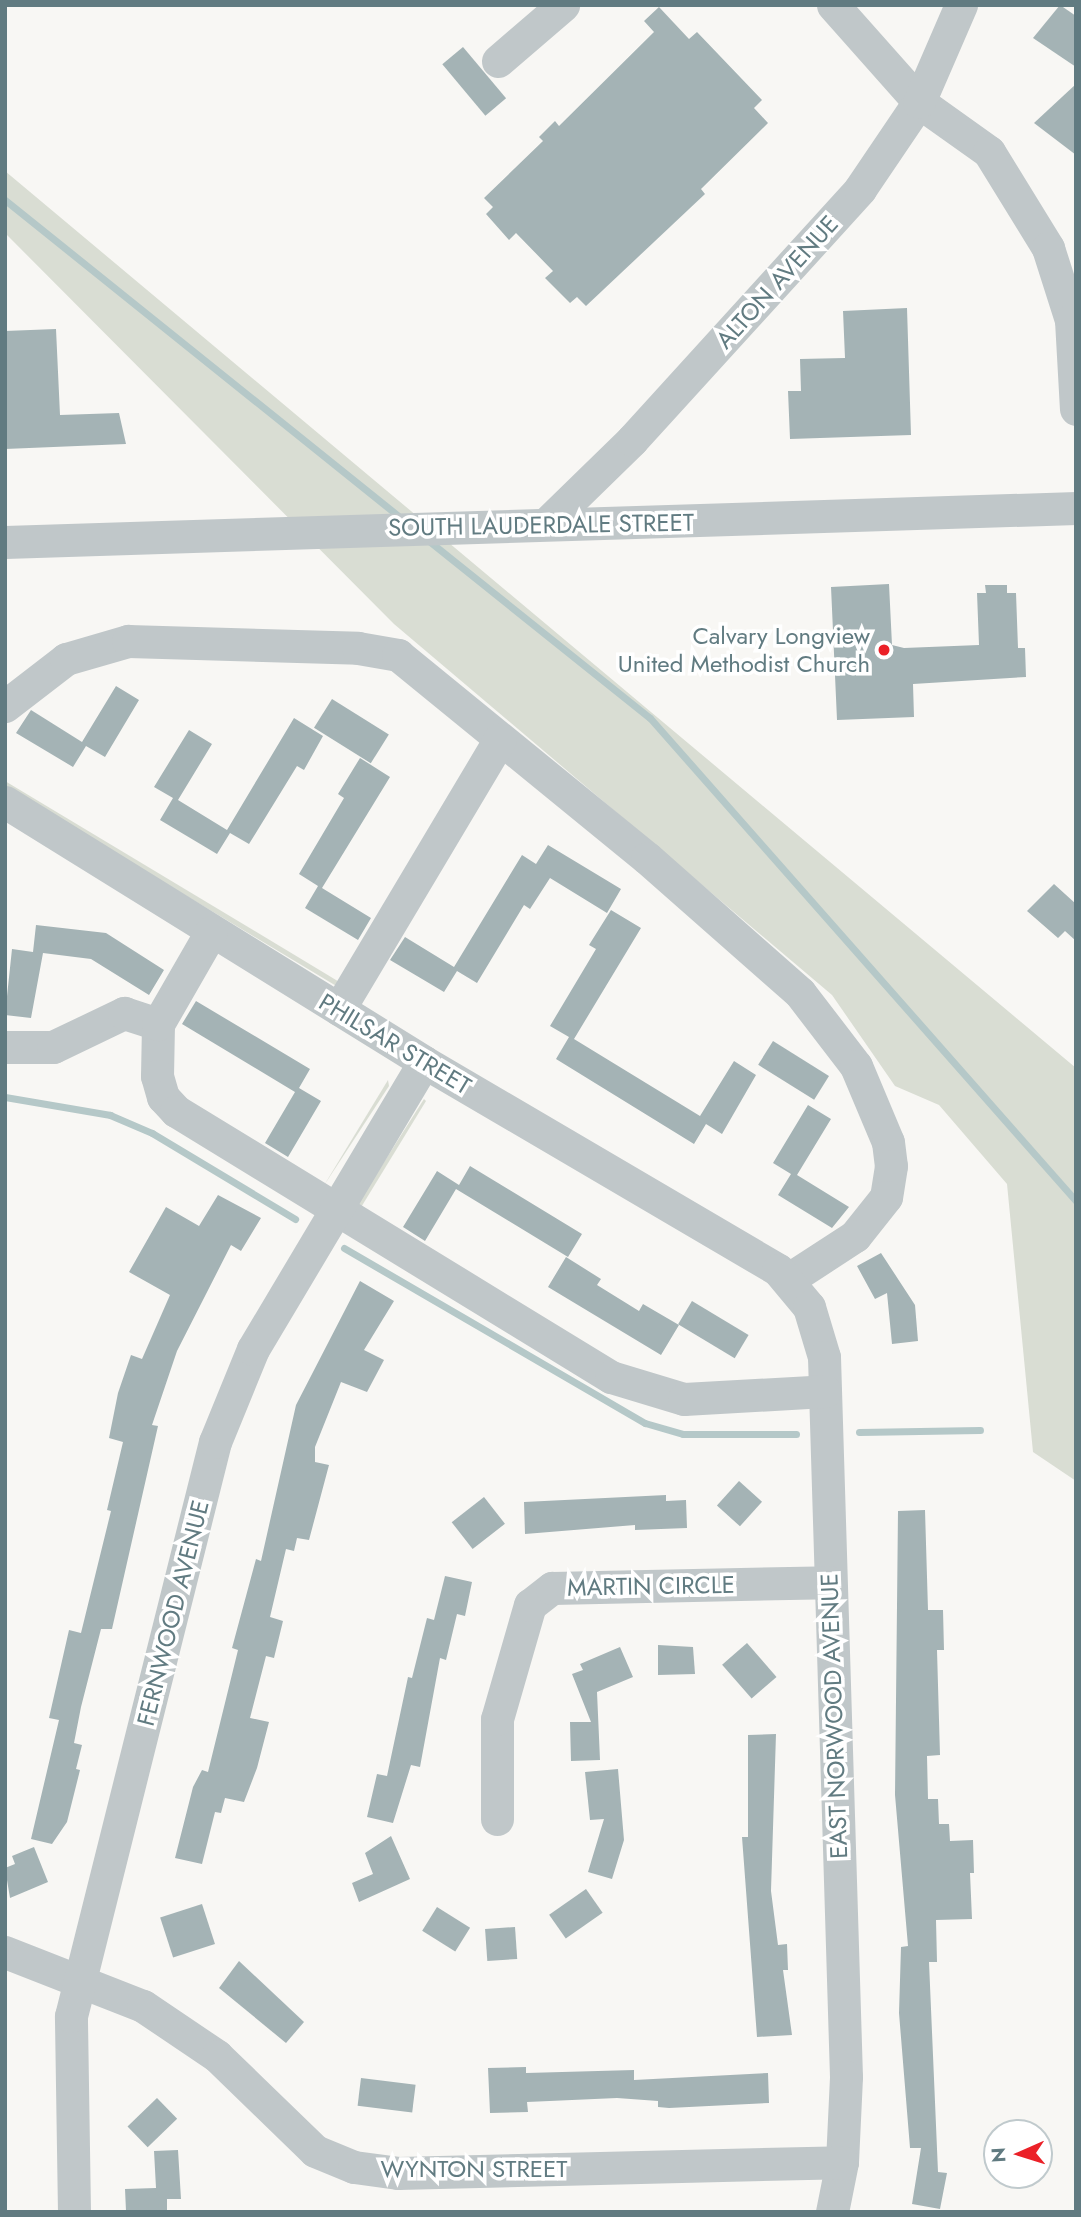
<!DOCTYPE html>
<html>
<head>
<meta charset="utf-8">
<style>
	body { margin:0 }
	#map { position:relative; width:1081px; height:2217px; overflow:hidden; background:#f8f7f4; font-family:Jost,sans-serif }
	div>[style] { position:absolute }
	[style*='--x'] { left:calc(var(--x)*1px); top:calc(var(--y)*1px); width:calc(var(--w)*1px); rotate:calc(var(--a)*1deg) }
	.green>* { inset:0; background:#d9ddd3; transform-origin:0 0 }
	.stream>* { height:7px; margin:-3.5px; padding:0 3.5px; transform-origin:3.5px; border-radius:3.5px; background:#b5c8c8 }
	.building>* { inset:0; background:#a4b3b5; transform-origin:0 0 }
	.minor>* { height:33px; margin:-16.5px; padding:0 16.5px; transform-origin:16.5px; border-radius:16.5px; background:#c0c7c9 }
	.dots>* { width:19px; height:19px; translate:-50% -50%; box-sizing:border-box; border:4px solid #fff; border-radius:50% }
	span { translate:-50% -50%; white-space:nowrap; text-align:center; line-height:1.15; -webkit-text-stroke:7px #fff; paint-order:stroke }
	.street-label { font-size:24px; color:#617b81 }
	.poi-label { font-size:24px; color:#617b81 }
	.right { translate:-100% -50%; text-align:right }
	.frame { position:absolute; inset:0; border:7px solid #617b81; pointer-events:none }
	.north { position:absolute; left:983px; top:2119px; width:70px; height:70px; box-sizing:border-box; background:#fff; border:2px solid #c0cacd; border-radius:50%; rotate:267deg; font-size:19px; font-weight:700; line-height:28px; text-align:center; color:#617b81 }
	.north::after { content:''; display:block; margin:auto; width:24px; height:32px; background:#eb2128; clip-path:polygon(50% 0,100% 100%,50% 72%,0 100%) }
</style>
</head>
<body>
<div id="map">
	<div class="green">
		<div style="clip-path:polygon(5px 171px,1076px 1068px,1076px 1481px,1033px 1452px,1007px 1184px,939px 1105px,895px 1086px,832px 995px,394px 624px,5px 233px)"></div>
		<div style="left:5px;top:781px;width:392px;height:5px;rotate:31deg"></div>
		<div style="clip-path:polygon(388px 1080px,389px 1086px,323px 1187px)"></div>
		<div style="clip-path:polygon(424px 1099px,426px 1101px,360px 1209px,358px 1203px)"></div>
	</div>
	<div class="stream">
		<div style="--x:5;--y:200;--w:508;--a:38.77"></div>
		<div style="--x:429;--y:541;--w:283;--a:38.7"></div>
		<div style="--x:650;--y:718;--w:644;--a:48.59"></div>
		<div style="--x:5;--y:1097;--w:107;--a:9.7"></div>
		<div style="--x:110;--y:1115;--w:46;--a:23.2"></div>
		<div style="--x:152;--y:1133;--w:167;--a:31"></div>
		<div style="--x:344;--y:1248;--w:348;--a:30.2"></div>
		<div style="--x:645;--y:1423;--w:40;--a:16"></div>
		<div style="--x:683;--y:1434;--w:113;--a:0"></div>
		<div style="--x:859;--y:1432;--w:121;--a:-0.9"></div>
	</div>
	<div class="building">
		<div style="clip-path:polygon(1060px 5px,1076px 16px,1076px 67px,1033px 38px)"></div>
		<div style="clip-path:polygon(659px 7px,689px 39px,697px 32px,762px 100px,754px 108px,768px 123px,701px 189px,705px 194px,586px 306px,577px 297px,570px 303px,545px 278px,553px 271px,516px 233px,509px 240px,486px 214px,493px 207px,484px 198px,543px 141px,539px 137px,555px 121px,559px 126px,654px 32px,644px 21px)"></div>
		<div style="left:463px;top:47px;width:67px;height:27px;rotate:50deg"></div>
		<div style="clip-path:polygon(1076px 84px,1076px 155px,1034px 123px)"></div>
		<div style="clip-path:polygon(907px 308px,911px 435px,790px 439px,788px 391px,801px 391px,800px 359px,845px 358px,843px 311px)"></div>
		<div style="clip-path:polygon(56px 329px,60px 415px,119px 413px,126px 444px,5px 449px,5px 331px)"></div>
		<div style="clip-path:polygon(889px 584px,892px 645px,904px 648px,979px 645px,977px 593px,986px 593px,985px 585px,1007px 585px,1007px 593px,1016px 593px,1018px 648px,1025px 648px,1026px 677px,913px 684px,914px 717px,837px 720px,831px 587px)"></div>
		<div style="clip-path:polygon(116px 686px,139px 700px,105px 757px,86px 746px,73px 767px,16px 733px,31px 710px,82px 742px)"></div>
		<div style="left:332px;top:699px;width:67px;height:34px;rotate:32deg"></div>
		<div style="clip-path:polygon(294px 718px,323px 736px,304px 770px,297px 766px,249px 844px,230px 833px,217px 854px,160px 820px,173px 798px,154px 787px,189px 730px,212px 744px,178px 800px,227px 830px)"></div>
		<div style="clip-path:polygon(360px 758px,390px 777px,322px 888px,371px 918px,358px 940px,305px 908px,318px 886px,299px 874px,344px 798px,338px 794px)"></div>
		<div style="clip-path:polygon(548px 845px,621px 889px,607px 913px,550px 878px,530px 909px,524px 905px,477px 983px,457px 971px,444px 992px,390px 960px,405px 937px,454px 967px,522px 855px,536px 864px)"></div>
		<div style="clip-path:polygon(1054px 884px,1076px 904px,1076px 941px,1065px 931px,1058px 938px,1027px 911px)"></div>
		<div style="clip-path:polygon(611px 910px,641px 928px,574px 1039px,700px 1116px,734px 1061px,756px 1075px,722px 1134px,706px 1124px,694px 1144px,556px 1059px,569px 1037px,550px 1026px,596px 949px,589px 945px)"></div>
		<div style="clip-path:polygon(36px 925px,106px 933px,164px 970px,149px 995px,91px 959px,43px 953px,31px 1018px,5px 1015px,12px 949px,33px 952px)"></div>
		<div style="clip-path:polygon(196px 1001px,310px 1069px,299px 1088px,321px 1101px,288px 1157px,265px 1143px,295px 1092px,182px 1024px)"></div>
		<div style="left:773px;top:1041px;width:66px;height:28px;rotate:32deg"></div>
		<div style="clip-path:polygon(808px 1105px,831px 1119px,797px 1175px,849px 1207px,832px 1228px,778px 1195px,791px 1174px,773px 1163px)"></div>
		<div style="clip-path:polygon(470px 1166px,582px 1234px,568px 1257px,456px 1189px,425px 1241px,403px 1227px,437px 1171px,459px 1185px)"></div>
		<div style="clip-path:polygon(218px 1195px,261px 1218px,241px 1251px,231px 1245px,177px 1351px,152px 1425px,158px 1426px,112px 1629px,101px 1629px,81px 1707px,74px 1743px,82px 1745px,76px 1769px,80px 1770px,67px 1822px,52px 1844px,31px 1839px,59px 1720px,49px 1718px,69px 1630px,81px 1633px,111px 1511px,107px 1510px,123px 1442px,109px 1438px,118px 1393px,131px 1355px,142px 1359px,170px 1295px,129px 1272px,166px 1207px,199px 1226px)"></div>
		<div style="clip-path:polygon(881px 1253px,915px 1305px,918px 1341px,892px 1344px,887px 1293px,875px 1299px,857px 1266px)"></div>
		<div style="clip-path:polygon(566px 1257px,601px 1279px,597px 1285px,639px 1311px,643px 1304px,679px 1325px,661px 1355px,548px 1287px)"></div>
		<div style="clip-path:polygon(360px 1281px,394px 1301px,364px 1350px,384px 1360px,367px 1392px,341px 1382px,315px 1447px,315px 1462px,329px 1465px,309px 1540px,297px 1538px,294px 1551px,286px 1549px,270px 1617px,283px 1621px,274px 1658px,266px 1656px,250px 1718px,269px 1722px,257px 1768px,244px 1802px,225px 1798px,221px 1813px,215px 1812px,202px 1864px,175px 1858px,193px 1787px,202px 1770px,208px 1772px,238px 1650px,232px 1648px,256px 1559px,261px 1561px,296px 1405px)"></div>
		<div style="left:692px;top:1301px;width:66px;height:27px;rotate:31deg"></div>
		<div style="left:739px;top:1481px;width:31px;height:33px;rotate:42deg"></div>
		<div style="clip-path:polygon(666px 1495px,666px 1501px,686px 1500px,687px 1528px,635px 1530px,635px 1525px,525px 1534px,524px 1502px)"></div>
		<div style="left:484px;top:1497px;width:34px;height:41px;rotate:52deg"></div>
		<div style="clip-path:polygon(925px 1510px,928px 1610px,943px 1610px,944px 1650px,937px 1650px,940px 1755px,927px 1756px,928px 1799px,938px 1799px,939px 1824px,949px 1824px,950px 1841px,973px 1840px,974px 1873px,970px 1873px,972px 1919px,936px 1920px,937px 1962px,929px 1962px,938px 2172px,947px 2173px,940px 2209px,912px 2204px,921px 2148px,910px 2148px,899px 2013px,901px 1947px,908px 1946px,895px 1795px,898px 1511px)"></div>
		<div style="clip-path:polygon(445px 1576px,472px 1582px,465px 1616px,457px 1614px,446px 1660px,440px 1658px,420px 1767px,411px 1765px,393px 1823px,367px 1817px,377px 1774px,387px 1776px,408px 1677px,412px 1678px,427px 1618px,434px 1620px)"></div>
		<div style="left:747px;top:1643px;width:45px;height:33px;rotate:49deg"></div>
		<div style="clip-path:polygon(658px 1645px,693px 1647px,695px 1674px,658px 1675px)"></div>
		<div style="clip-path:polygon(620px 1647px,633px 1677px,597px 1692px,600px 1760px,571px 1761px,570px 1722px,591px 1722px,572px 1674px,583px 1670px,580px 1664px)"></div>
		<div style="clip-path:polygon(776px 1734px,771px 1891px,778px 1945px,787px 1944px,788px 1970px,783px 1970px,792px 2035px,757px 2037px,742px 1837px,748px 1837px,748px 1735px)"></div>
		<div style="clip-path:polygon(618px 1769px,624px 1840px,612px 1879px,588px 1872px,604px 1819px,590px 1820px,585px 1772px)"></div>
		<div style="clip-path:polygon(391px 1836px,410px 1879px,359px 1902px,352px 1883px,373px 1874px,365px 1853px)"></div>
		<div style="clip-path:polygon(34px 1847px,48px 1882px,10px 1898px,5px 1868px,15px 1864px,12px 1856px)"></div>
		<div style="left:586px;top:1889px;width:29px;height:45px;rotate:55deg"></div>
		<div style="left:202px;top:1904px;width:42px;height:44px;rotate:72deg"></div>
		<div style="left:437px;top:1907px;width:39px;height:28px;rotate:32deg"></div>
		<div style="left:515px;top:1927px;width:32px;height:30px;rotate:86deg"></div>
		<div style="clip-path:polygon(239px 1961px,304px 2022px,286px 2043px,219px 1988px)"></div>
		<div style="clip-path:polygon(526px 2067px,526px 2073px,634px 2070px,634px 2080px,768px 2073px,769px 2103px,669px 2108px,658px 2107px,658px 2101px,617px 2098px,527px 2102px,528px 2112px,490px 2113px,488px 2068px)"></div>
		<div style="left:361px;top:2078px;width:55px;height:28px;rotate:7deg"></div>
		<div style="left:157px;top:2098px;width:29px;height:41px;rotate:46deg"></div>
		<div style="clip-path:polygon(178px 2150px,181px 2199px,167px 2199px,167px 2212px,126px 2211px,125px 2189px,156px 2188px,154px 2151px)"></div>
	</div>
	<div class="minor">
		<div style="--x:833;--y:5;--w:130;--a:48.4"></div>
		<div style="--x:919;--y:102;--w:86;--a:35.5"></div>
		<div style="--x:989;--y:152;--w:113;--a:58.4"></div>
		<div style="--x:1048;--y:248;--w:76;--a:72.3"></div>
		<div style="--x:1071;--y:320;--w:89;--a:86.8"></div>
		<div style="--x:498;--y:61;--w:86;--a:-40.7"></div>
		<div style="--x:546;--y:524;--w:120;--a:-44.3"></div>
		<div style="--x:632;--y:440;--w:339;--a:-47.7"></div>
		<div style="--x:860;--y:189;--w:105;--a:-55.9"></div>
		<div style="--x:919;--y:102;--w:106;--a:-66.6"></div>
		<div style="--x:5;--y:542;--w:1072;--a:-1.82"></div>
		<div style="--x:5;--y:706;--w:77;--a:-37.6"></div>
		<div style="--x:66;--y:659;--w:65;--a:-16.2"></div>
		<div style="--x:128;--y:641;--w:230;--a:1.7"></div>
		<div style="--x:358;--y:648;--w:41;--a:9.9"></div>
		<div style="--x:398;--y:655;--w:321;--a:39.2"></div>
		<div style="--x:647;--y:858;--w:204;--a:41.4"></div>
		<div style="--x:800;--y:993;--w:92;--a:52.5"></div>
		<div style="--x:856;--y:1066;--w:82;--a:67.2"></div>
		<div style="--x:888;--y:1142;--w:24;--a:83"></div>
		<div style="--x:891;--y:1166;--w:31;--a:99"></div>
		<div style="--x:886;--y:1197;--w:50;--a:128.5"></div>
		<div style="--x:855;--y:1236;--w:79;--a:146.9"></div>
		<div style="--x:5;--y:802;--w:493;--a:31.8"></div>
		<div style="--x:424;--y:1062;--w:411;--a:30.4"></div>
		<div style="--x:778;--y:1270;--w:48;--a:50"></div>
		<div style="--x:809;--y:1307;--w:52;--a:73.3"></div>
		<div style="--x:824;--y:1357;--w:720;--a:88.25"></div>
		<div style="--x:846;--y:2077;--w:85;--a:92.7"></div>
		<div style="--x:842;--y:2162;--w:51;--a:101.3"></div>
		<div style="--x:339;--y:1009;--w:314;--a:-59.2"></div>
		<div style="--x:158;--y:1024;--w:52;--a:91.1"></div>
		<div style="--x:157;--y:1076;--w:22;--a:74"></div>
		<div style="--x:163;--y:1097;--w:19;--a:47"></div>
		<div style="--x:176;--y:1111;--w:510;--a:31.45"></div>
		<div style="--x:611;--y:1377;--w:76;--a:16.8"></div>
		<div style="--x:684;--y:1399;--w:141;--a:-3.2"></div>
		<div style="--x:5;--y:1047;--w:48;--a:0"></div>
		<div style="--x:53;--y:1047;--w:79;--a:-25.6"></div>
		<div style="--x:124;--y:1013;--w:36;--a:18"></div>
		<div style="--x:158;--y:1024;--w:106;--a:-60.1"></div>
		<div style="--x:497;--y:1819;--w:100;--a:-90"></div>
		<div style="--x:497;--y:1719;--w:119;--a:-73.9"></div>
		<div style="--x:530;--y:1605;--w:28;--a:-38"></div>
		<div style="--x:552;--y:1588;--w:278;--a:-1.2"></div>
		<div style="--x:5;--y:1952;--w:148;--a:21.4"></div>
		<div style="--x:143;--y:2006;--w:89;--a:34"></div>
		<div style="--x:217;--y:2056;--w:136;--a:44.1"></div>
		<div style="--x:315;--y:2151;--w:42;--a:22.3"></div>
		<div style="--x:354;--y:2167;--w:44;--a:7.8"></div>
		<div style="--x:398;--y:2173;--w:444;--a:-1.4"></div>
		<div style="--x:74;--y:2212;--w:196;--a:-90.9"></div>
		<div style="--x:71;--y:2016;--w:592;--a:-75.92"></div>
		<div style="--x:215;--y:1442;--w:100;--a:-67.8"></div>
		<div style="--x:253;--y:1349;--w:334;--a:-59.2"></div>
	</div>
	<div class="dots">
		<div style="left:884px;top:650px;background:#eb2128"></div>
	</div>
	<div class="street-label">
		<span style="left:777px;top:282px;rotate:-48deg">ALTON AVENUE</span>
		<span style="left:541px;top:525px;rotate:-1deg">SOUTH LAUDERDALE STREET</span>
		<span style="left:395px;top:1044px;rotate:31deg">PHILSAR STREET</span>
		<span style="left:651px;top:1586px;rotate:-1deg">MARTIN CIRCLE</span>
		<span style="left:173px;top:1613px;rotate:-76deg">FERNWOOD AVENUE</span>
		<span style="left:834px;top:1716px;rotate:-92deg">EAST NORWOOD AVENUE</span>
		<span style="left:474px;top:2169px">WYNTON STREET</span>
	</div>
	<div class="poi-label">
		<span class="right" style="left:870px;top:650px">Calvary Longview<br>United Methodist Church</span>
	</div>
	<div class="frame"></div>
	<div class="north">N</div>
</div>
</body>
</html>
